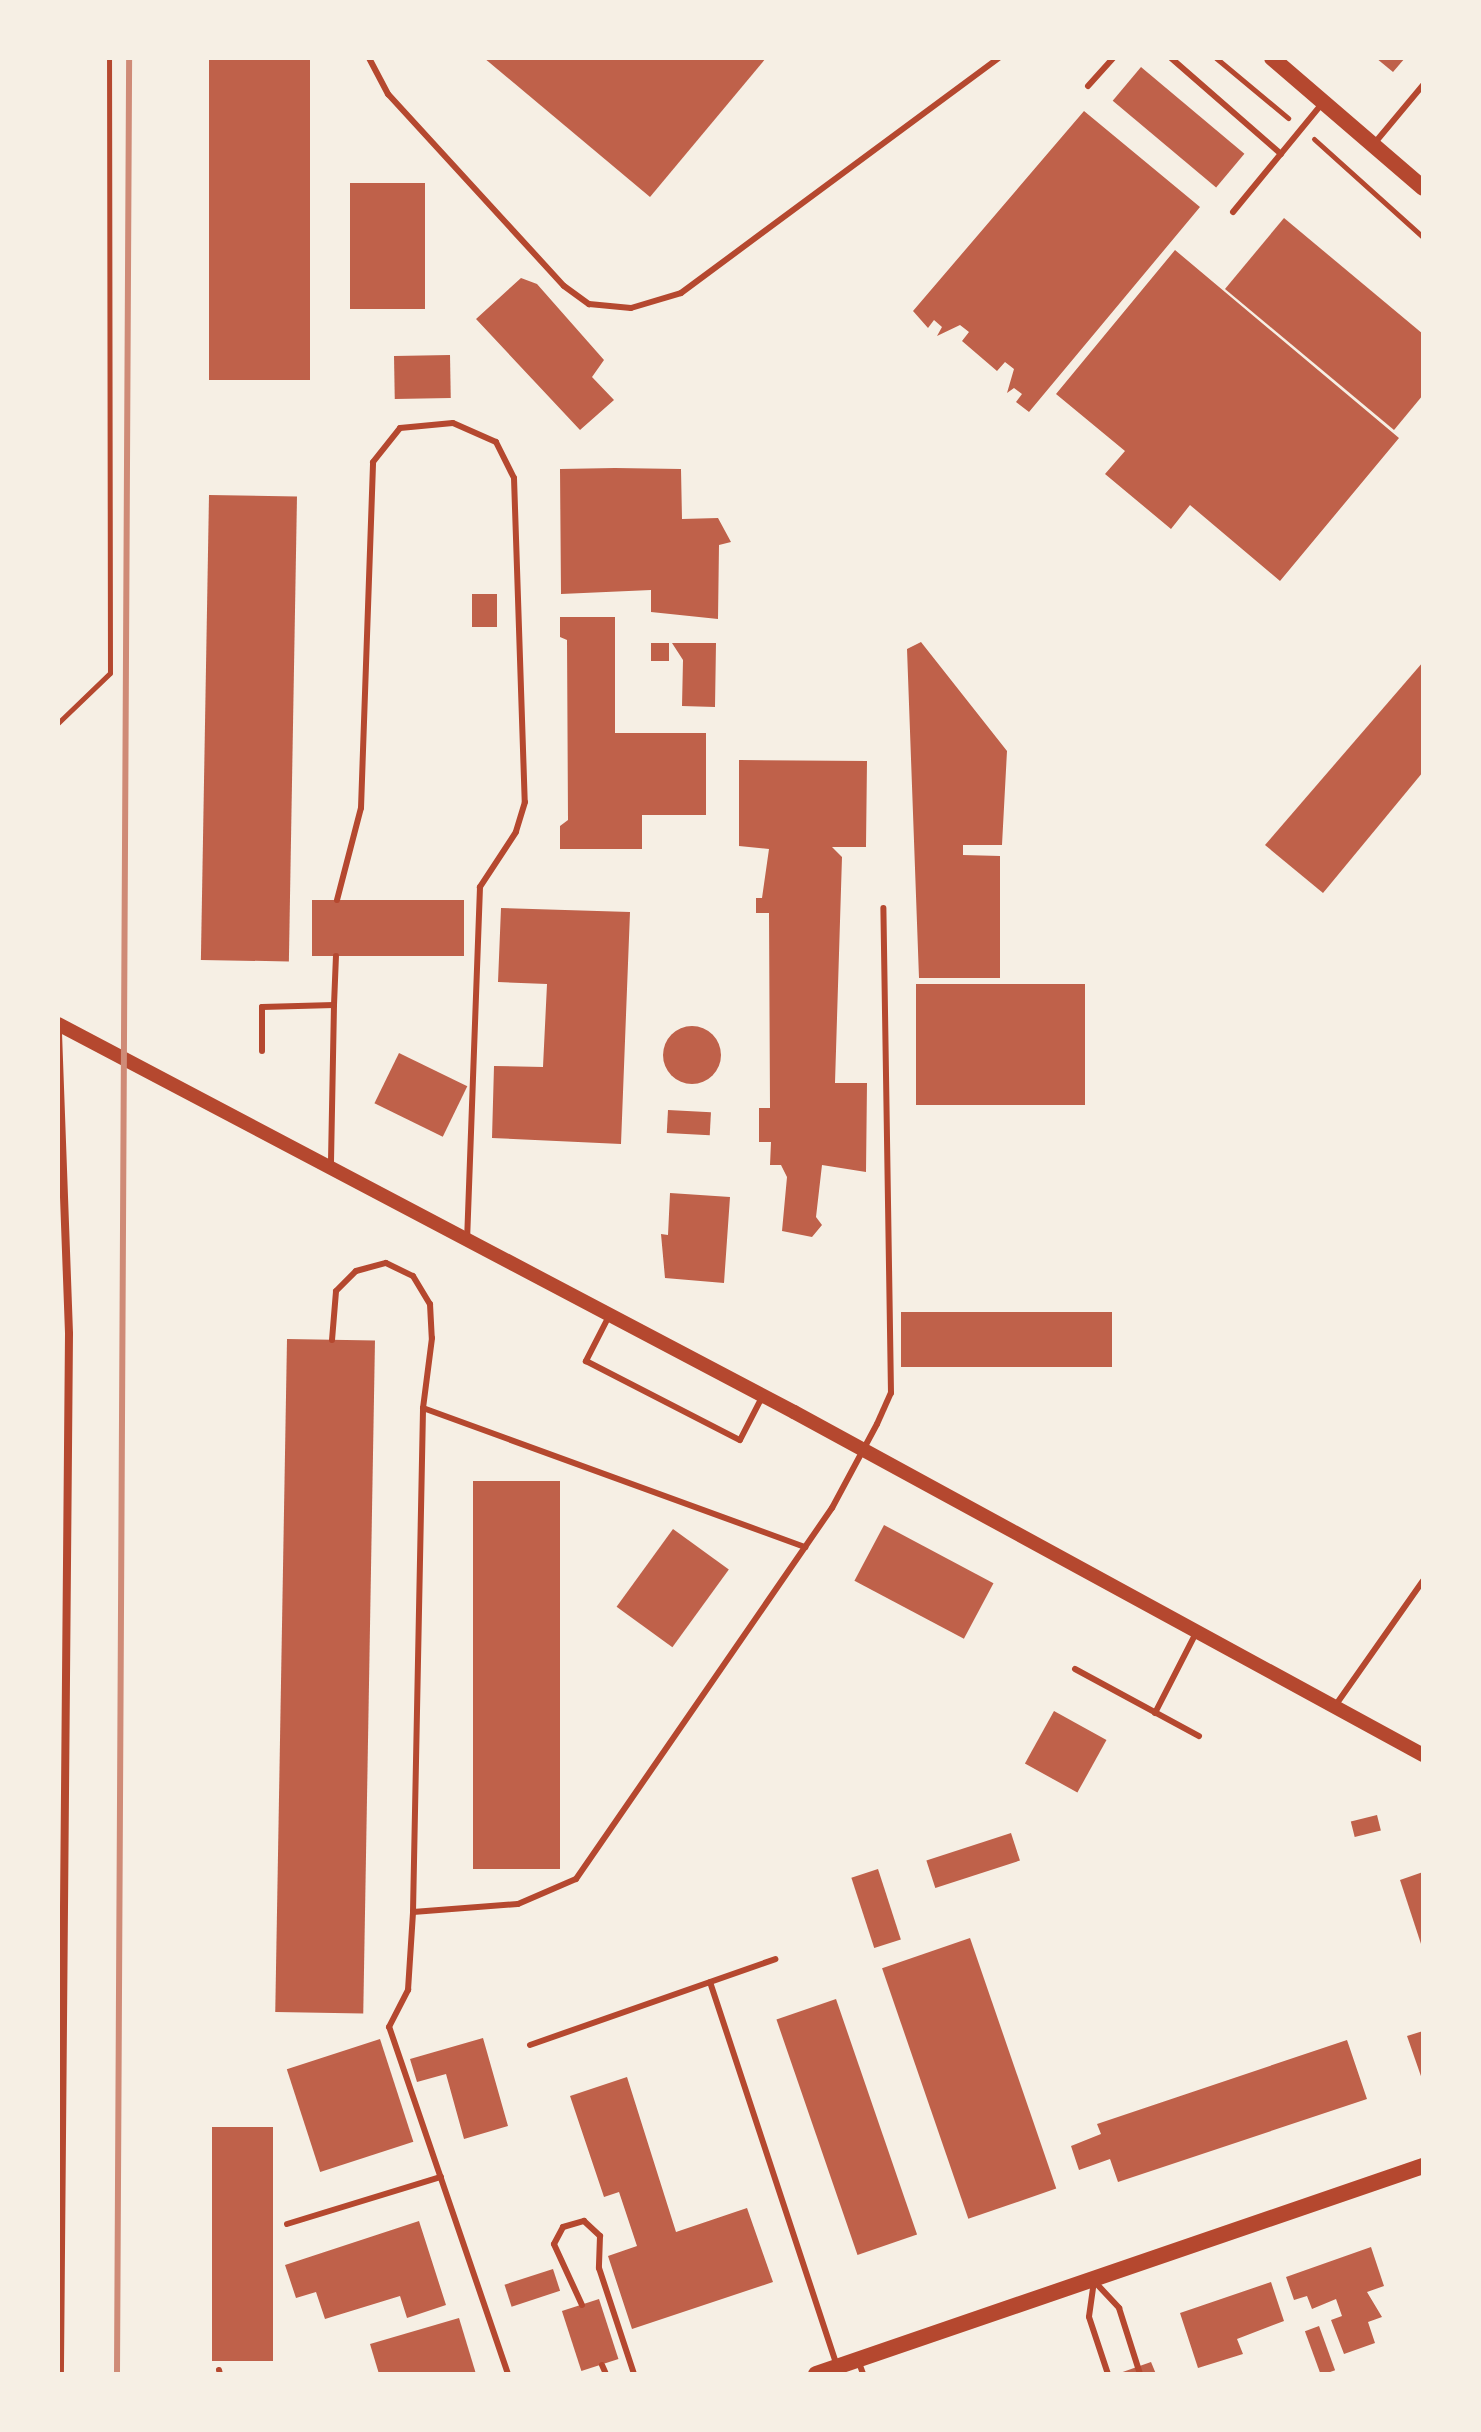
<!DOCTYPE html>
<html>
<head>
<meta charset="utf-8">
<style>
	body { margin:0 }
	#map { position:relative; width:1481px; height:2432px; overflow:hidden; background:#f6efe4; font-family:Arial,sans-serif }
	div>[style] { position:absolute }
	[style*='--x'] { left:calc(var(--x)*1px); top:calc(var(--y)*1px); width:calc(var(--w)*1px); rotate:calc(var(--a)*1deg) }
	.building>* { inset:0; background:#bf614a; transform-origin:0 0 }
	.round { border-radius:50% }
	.path>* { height:5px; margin:-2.5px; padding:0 2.5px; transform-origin:2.5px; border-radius:2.5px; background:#b5482f }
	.service>* { height:6px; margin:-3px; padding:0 3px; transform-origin:3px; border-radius:3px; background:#b5482f }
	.minor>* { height:8px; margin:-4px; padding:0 4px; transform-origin:4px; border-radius:4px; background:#b5482f }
	.tertiary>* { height:14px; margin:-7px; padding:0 7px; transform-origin:7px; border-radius:7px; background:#b5482f }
	.secondary>* { height:16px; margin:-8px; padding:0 8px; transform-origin:8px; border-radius:8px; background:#b5482f }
	.rail>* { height:6px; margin:-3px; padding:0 3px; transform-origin:3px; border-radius:3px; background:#cf8b77 }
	span { translate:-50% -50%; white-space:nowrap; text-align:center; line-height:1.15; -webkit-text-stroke:8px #f6efe4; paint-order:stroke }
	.frame { position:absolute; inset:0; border:60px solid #f6efe4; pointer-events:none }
</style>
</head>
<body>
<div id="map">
	<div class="building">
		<div style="left:209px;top:58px;width:101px;height:322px"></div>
		<div style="clip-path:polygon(484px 58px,766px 58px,650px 197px)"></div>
		<div style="clip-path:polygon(1376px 58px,1405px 58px,1393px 72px)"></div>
		<div style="left:1141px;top:67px;width:135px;height:44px;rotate:40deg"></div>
		<div style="clip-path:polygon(1084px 111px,1200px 207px,1029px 412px,1016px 402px,1022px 394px,1014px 388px,1007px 393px,1014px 369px,1005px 362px,997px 371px,962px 341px,969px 332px,960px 325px,937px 336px,942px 327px,934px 320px,928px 328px,913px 311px)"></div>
		<div style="left:350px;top:183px;width:75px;height:126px"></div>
		<div style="clip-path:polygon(1284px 218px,1423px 334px,1423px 395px,1394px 430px,1225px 289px)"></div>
		<div style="clip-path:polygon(1175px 250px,1399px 438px,1280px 581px,1190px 505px,1171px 529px,1105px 474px,1125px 451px,1056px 394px)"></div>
		<div style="clip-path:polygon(521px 278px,537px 284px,604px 360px,592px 377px,614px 400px,580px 430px,476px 319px)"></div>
		<div style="left:450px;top:355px;width:43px;height:56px;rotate:89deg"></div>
		<div style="clip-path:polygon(615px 468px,681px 469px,682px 519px,718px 518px,731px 542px,719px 545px,718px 619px,651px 612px,651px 590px,561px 594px,560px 469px)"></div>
		<div style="left:209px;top:495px;width:88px;height:465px;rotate:1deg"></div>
		<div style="left:497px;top:594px;width:33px;height:25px;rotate:90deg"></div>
		<div style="clip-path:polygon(560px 617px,615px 617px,615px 733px,706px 733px,706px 815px,642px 815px,642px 849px,560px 849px,560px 826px,568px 820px,567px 640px,560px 637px)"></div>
		<div style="clip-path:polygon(921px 642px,1007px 751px,1002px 845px,963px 845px,963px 855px,1000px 856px,1000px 978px,919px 978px,907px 649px)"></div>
		<div style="left:651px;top:643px;width:18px;height:18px"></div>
		<div style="clip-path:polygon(672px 643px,716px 643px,715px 707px,682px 706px,683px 660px)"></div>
		<div style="clip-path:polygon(1423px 662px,1423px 772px,1323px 893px,1265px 845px)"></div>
		<div style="clip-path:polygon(739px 760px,867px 761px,866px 847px,832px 847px,842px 857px,835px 1083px,867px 1083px,866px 1172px,822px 1165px,816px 1217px,822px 1225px,812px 1237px,782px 1231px,787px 1177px,781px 1165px,770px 1165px,771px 1142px,759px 1142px,759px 1108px,770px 1108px,769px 913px,756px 913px,756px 898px,762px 898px,769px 849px,739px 846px)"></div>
		<div style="left:312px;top:900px;width:152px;height:56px"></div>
		<div style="clip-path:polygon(501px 908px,630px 912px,621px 1144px,492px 1138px,494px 1066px,543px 1067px,547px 984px,498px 982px)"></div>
		<div style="left:916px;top:984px;width:169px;height:121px"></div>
		<div class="round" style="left:663px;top:1026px;width:58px;height:58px"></div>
		<div style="left:399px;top:1053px;width:76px;height:56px;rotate:26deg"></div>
		<div style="left:668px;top:1110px;width:43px;height:23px;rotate:3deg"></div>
		<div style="clip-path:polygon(670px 1193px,730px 1197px,724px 1283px,665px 1278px,661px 1234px,668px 1235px)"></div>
		<div style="left:901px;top:1312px;width:211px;height:55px"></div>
		<div style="left:287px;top:1339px;width:88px;height:673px;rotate:1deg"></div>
		<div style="left:473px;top:1481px;width:87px;height:388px"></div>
		<div style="left:884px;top:1525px;width:124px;height:63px;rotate:28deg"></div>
		<div style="left:673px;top:1529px;width:69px;height:96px;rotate:36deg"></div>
		<div style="left:1054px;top:1711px;width:60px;height:60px;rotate:29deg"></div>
		<div style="left:1377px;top:1815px;width:16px;height:27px;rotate:76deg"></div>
		<div style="left:1011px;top:1833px;width:29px;height:89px;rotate:72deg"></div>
		<div style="left:878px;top:1869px;width:74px;height:28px;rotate:72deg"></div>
		<div style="clip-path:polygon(1423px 1872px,1423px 1947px,1422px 1947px,1400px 1880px)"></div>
		<div style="left:970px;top:1938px;width:265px;height:93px;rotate:71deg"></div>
		<div style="left:836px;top:1999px;width:249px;height:63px;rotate:71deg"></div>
		<div style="clip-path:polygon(1423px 2031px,1423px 2082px,1407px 2036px)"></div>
		<div style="clip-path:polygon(483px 2038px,508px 2126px,464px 2139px,446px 2074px,417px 2082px,410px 2059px)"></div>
		<div style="left:380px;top:2039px;width:108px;height:98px;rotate:72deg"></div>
		<div style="clip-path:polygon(1347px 2040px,1367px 2099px,1118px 2182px,1110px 2159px,1079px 2170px,1071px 2146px,1101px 2134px,1097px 2124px)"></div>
		<div style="clip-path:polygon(627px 2077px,676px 2232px,747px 2208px,773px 2282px,632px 2329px,608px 2256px,637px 2246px,619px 2192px,604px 2197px,570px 2096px)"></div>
		<div style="left:212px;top:2127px;width:61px;height:234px"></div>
		<div style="clip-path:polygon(419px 2221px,446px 2305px,407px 2318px,400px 2296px,325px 2319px,316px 2292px,296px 2298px,285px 2265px)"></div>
		<div style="clip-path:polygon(1371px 2247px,1384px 2286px,1367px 2292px,1382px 2317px,1368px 2322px,1375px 2343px,1344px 2354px,1331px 2320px,1342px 2316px,1336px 2299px,1312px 2309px,1307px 2296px,1294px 2300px,1286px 2277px)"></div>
		<div style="left:553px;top:2269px;width:23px;height:51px;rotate:72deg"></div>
		<div style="clip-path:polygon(1271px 2282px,1284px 2321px,1237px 2339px,1243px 2354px,1198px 2368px,1180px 2313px)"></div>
		<div style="left:599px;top:2299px;width:63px;height:39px;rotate:72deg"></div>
		<div style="clip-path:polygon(459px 2318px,476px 2374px,379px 2374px,370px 2344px)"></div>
		<div style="left:1319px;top:2326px;width:47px;height:15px;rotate:70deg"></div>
		<div style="clip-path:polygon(1151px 2362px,1156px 2374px,1117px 2374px)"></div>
	</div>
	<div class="path">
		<div style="--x:1216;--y:58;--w:94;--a:39.8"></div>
		<div style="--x:1314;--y:139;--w:147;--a:42"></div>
		<div style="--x:58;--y:723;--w:72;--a:-43.9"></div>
		<div style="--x:110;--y:673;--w:615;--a:-90.09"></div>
	</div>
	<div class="service">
		<div style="--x:369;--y:58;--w:41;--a:62.2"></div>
		<div style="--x:388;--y:94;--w:260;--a:47.5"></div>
		<div style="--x:564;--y:286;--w:31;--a:36"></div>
		<div style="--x:589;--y:304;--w:42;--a:5.4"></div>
		<div style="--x:631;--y:308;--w:52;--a:-16.7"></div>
		<div style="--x:681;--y:293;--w:395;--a:-36.5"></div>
		<div style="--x:1171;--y:58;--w:146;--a:41.1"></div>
		<div style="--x:1088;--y:86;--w:38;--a:-48"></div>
		<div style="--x:1373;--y:145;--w:78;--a:-50.2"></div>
		<div style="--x:1233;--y:212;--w:139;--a:-50.6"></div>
		<div style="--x:337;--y:900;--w:95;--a:-75.4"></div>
		<div style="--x:361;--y:808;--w:346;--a:-88"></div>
		<div style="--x:373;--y:462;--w:43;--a:-51.5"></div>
		<div style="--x:400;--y:428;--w:53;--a:-5.4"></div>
		<div style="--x:453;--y:423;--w:47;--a:23.8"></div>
		<div style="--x:496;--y:442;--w:40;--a:63.4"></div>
		<div style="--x:514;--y:478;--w:324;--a:88.1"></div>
		<div style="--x:525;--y:802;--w:31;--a:107"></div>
		<div style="--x:516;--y:832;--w:66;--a:123.2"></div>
		<div style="--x:480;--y:887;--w:351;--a:92.1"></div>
		<div style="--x:334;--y:1005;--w:49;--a:-87.7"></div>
		<div style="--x:262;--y:1051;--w:44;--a:-90"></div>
		<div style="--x:262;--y:1007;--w:72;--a:-1.6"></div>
		<div style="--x:334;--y:1005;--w:163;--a:91.1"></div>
		<div style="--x:609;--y:1316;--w:51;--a:117.1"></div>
		<div style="--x:586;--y:1361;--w:173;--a:27.2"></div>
		<div style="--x:740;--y:1440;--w:48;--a:-62.9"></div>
		<div style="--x:332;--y:1340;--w:49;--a:-85.3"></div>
		<div style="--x:336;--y:1291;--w:28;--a:-45"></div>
		<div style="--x:356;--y:1271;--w:31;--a:-15"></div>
		<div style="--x:386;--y:1263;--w:30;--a:26"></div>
		<div style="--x:413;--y:1276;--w:33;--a:59"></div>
		<div style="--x:430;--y:1304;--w:34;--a:87"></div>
		<div style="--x:432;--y:1338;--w:71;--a:97.3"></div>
		<div style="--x:1075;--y:1669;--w:141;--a:28.4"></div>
		<div style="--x:1335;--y:1706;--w:153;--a:-54.9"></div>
		<div style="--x:1155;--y:1713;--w:92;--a:-62.9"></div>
		<div style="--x:413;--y:1912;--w:504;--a:-88.86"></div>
		<div style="--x:423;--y:1408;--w:407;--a:20"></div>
		<div style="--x:710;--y:1982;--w:401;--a:71.7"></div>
		<div style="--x:530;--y:2045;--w:260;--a:-19.3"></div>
		<div style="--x:287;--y:2224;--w:161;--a:-17"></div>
		<div style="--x:1094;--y:2281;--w:37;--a:47"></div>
		<div style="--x:1119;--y:2308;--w:69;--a:72.3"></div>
		<div style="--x:1094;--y:2281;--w:36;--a:98"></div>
		<div style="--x:1089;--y:2317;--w:60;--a:71.6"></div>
		<div style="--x:582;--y:2305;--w:67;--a:-114.7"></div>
		<div style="--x:554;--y:2244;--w:19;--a:-62"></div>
		<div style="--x:563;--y:2227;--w:22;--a:-16"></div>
		<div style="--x:584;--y:2221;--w:22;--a:43"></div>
		<div style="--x:600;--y:2236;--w:32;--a:92"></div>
		<div style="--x:599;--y:2268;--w:112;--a:71.7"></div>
		<div style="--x:858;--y:2360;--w:15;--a:70"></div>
		<div style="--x:602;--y:2365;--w:10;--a:66"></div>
		<div style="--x:219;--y:2370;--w:4;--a:76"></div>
		<div style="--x:508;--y:2374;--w:367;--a:-108.9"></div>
		<div style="--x:389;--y:2027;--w:42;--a:-62.8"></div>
		<div style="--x:408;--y:1990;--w:78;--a:-86.3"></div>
		<div style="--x:413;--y:1912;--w:105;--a:-4.4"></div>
		<div style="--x:518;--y:1904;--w:63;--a:-23.3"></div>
		<div style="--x:576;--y:1879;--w:451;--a:-55.4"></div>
		<div style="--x:832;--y:1508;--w:95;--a:-61.8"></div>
		<div style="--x:877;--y:1424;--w:34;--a:-66"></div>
		<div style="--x:891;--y:1393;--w:485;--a:-90.9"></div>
	</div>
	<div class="minor">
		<div style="--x:58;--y:1033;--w:301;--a:87.9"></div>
		<div style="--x:69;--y:1334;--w:1040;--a:90.5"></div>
	</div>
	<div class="tertiary">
		<div style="--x:58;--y:1024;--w:832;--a:27.8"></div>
		<div style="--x:794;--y:1412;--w:716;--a:28.6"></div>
	</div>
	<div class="secondary">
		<div style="--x:1272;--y:58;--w:199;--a:40.7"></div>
		<div style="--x:816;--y:2374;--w:642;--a:-18.91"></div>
	</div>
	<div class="rail">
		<div style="--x:117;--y:2374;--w:2316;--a:-89.7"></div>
	</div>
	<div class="frame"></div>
</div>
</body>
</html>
